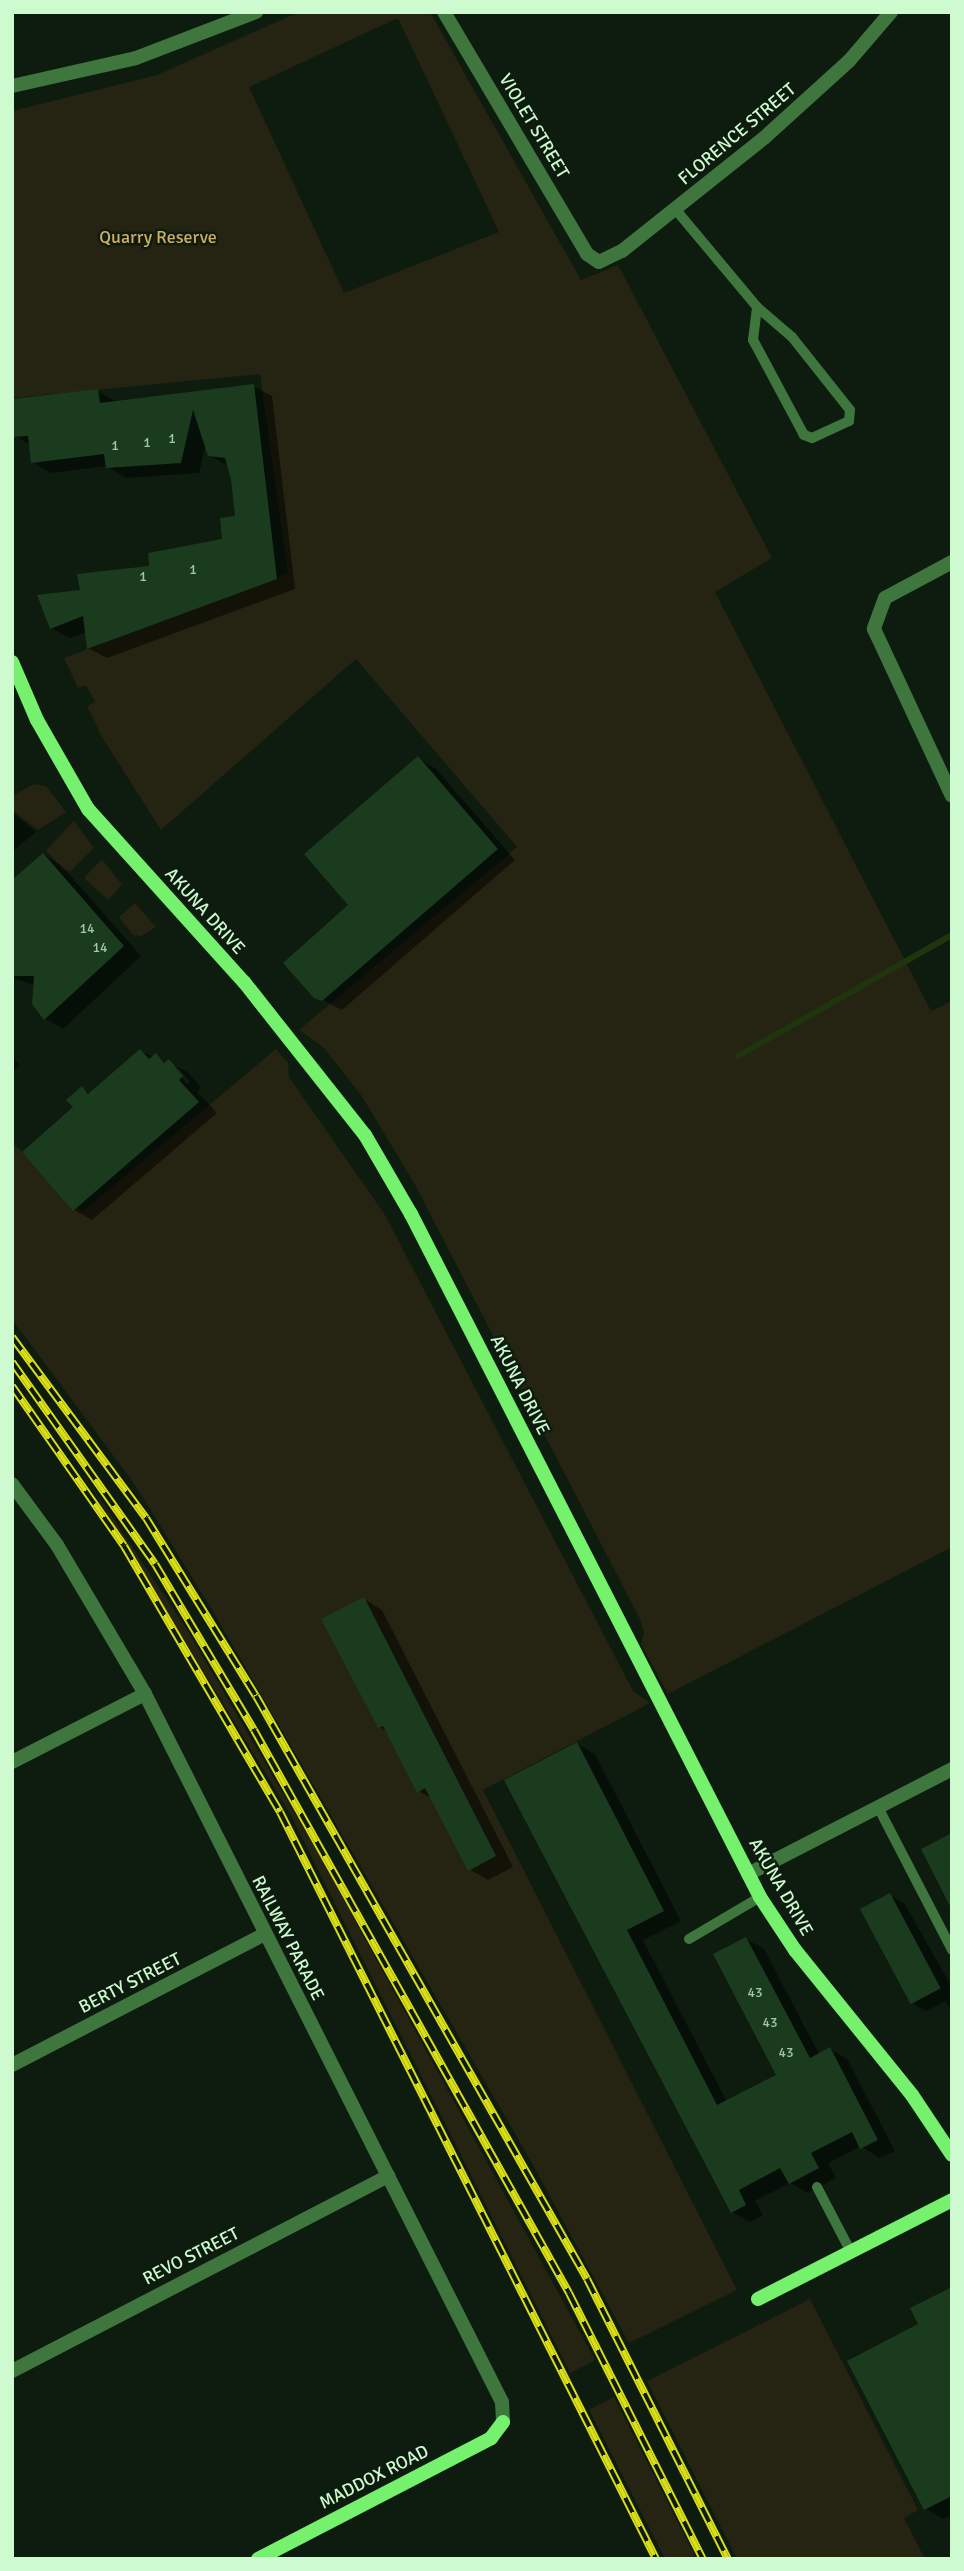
<!DOCTYPE html>
<html>
<head>
<meta charset="utf-8">
<style>
	body { margin:0 }
	#map { position:relative; width:964px; height:2571px; overflow:hidden; background:#0d1c0f; font-family:Signika,sans-serif }
	div>[style] { position:absolute }
	[style*='--x'] { left:calc(var(--x)*1px); top:calc(var(--y)*1px); width:calc(var(--w)*1px); rotate:calc(var(--a)*1deg) }
	.green>* { inset:0; background:#252311; transform-origin:0 0 }
	.shadow>* { inset:0; background:#0007 }
	.stream>* { height:6px; margin:-3px; padding:0 3px; transform-origin:3px; border-radius:3px; background:#1f350d }
	.building>* { inset:0; background:#1b3b1f; transform-origin:0 0 }
	.lane>* { height:10px; margin:-5px; padding:0 5px; transform-origin:5px; border-radius:5px; background:#3f763d }
	.street>* { height:14px; margin:-7px; padding:0 7px; transform-origin:7px; border-radius:7px; background:#3f763d }
	.secondary>* { height:14px; margin:-7px; padding:0 7px; transform-origin:7px; border-radius:7px; background:#75f16d }
	.rail>* { height:8px; margin-top:-4px; transform-origin:0; background:repeating-linear-gradient(90deg,#0d1c0f 0 16px,#dade15 0 32px); box-sizing:border-box; border-block:2px solid #dade15 }
	span { translate:-50% -50%; white-space:nowrap; text-align:center; line-height:1.15; -webkit-text-stroke:5px #0d1c0f; paint-order:stroke }
	.number-label { font-size:14px; color:#a0caa2 }
	.number-label span { -webkit-text-stroke-width:0 }
	.street-label { font-size:18px; color:#cdface }
	.park-label { font-size:18px; color:#d2ad61 }
	.frame { position:absolute; inset:0; border:14px solid #cdface; pointer-events:none }
</style>
</head>
<body>
<div id="map">
	<div class="green">
		<div style="clip-path:polygon(evenodd,299px 12px,430px 12px,581px 280px,618px 265px,772px 558px,715px 592px,931px 1011px,952px 1001px,952px 1547px,668px 1694px,641px 1644px,644px 1632px,640px 1619px,414px 1183px,361px 1095px,324px 1048px,299px 1030px,517px 847px,356px 659px,161px 830px,102px 737px,87px 706px,95px 702px,86px 685px,78px 688px,64px 658px,288px 573px,260px 374px,12px 398px,12px 111px,157px 75px,299px 12px,398px 18px,499px 232px,344px 293px,249px 87px,398px 18px)"></div>
		<div style="clip-path:polygon(34px 784px,46px 786px,66px 812px,38px 830px,12px 810px,12px 796px)"></div>
		<div style="clip-path:polygon(74px 821px,94px 848px,71px 871px,63px 870px,46px 850px)"></div>
		<div style="clip-path:polygon(102px 859px,122px 885px,108px 900px,84px 878px)"></div>
		<div style="clip-path:polygon(135px 903px,156px 927px,141px 936px,133px 935px,119px 917px)"></div>
		<div style="clip-path:polygon(276px 1049px,288px 1063px,289px 1077px,385px 1215px,633px 1691px,650px 1703px,483px 1790px,737px 2290px,629px 2343px,532px 2163px,214px 1613px,135px 1485px,12px 1319px,12px 1142px,82px 1212px)"></div>
		<div style="clip-path:polygon(79px 1467px,186px 1628px,321px 1858px,595px 2360px,570px 2373px,289px 1812px)"></div>
		<div style="clip-path:polygon(810px 2299px,918px 2510px,904px 2518px,925px 2559px,737px 2559px,647px 2381px)"></div>
		<div style="left:614px;top:2397px;width:181px;height:28px;rotate:63deg"></div>
	</div>
	<div class="shadow">
		<div style="clip-path:polygon(253px 386px,272px 396px,295px 589px,107px 658px,88px 648px,87px 632px,70px 638px,51px 628px,82px 591px,224px 541px,238px 517px,228px 466px,209px 455px,206px 444px,199px 473px,126px 478px,107px 466px,51px 473px,33px 462px,30px 445px,15px 436px,12px 401px,97px 391px,117px 402px)"></div>
		<div style="clip-path:polygon(418px 758px,436px 769px,515px 860px,342px 1010px,323px 1000px,351px 905px)"></div>
		<div style="clip-path:polygon(12px 812px,36px 832px,12px 852px)"></div>
		<div style="clip-path:polygon(44px 855px,61px 865px,141px 956px,63px 1029px,46px 1019px,33px 1004px,35px 985px,12px 978px,12px 882px)"></div>
		<div style="clip-path:polygon(evenodd,140px 1051px,188px 1072px,201px 1087px,197px 1092px,217px 1113px,92px 1220px,74px 1210px,75px 1107px,82px 1088px,91px 1094px,140px 1051px,173px 1066px,180px 1070px,190px 1082px,187px 1084px,173px 1066px)"></div>
		<div style="clip-path:polygon(12px 1056px,20px 1065px,12px 1072px)"></div>
		<div style="clip-path:polygon(364px 1599px,382px 1610px,513px 1867px,488px 1880px,469px 1869px,433px 1799px,418px 1791px,387px 1732px,380px 1727px)"></div>
		<div style="clip-path:polygon(577px 1744px,595px 1754px,681px 1921px,643px 1940px,727px 2102px,778px 2076px,746px 1939px,764px 1949px,819px 2054px,830px 2049px,847px 2059px,895px 2151px,880px 2158px,861px 2146px,828px 2163px,836px 2178px,808px 2193px,790px 2183px,755px 2201px,763px 2215px,750px 2222px,732px 2212px,507px 1780px)"></div>
		<div style="clip-path:polygon(890px 1895px,904px 1903px,952px 1987px,952px 2013px,946px 2001px,926px 2011px,912px 2003px)"></div>
		<div style="clip-path:polygon(952px 2289px,952px 2515px,944px 2519px,926px 2509px,920px 2325px)"></div>
	</div>
	<div class="stream">
		<div style="--x:738;--y:1056;--w:246;--a:-29.5"></div>
	</div>
	<div class="building">
		<div style="clip-path:polygon(254px 384px,277px 579px,87px 649px,83px 616px,50px 629px,37px 595px,80px 590px,77px 574px,149px 566px,148px 553px,222px 539px,220px 518px,235px 516px,231px 480px,225px 458px,208px 456px,193px 410px,181px 463px,106px 468px,104px 454px,31px 463px,28px 436px,13px 437px,12px 399px,98px 389px,100px 403px)"></div>
		<div style="clip-path:polygon(418px 756px,498px 849px,322px 1001px,314px 998px,283px 963px,348px 905px,304px 854px)"></div>
		<div style="clip-path:polygon(43px 853px,124px 946px,44px 1020px,32px 1004px,34px 976px,12px 976px,12px 880px)"></div>
		<div style="clip-path:polygon(140px 1049px,149px 1059px,156px 1053px,164px 1063px,169px 1059px,183px 1076px,179px 1080px,199px 1102px,73px 1211px,22px 1152px,73px 1107px,66px 1100px,82px 1086px,88px 1094px)"></div>
		<div style="clip-path:polygon(364px 1597px,496px 1856px,468px 1871px,425px 1788px,417px 1793px,383px 1726px,378px 1728px,321px 1619px)"></div>
		<div style="clip-path:polygon(577px 1742px,664px 1911px,627px 1930px,717px 2105px,776px 2075px,713px 1954px,746px 1937px,810px 2058px,830px 2047px,878px 2140px,860px 2149px,852px 2132px,811px 2153px,819px 2168px,789px 2184px,780px 2168px,739px 2190px,746px 2205px,731px 2213px,504px 1780px)"></div>
		<div style="clip-path:polygon(952px 1833px,952px 1910px,921px 1849px)"></div>
		<div style="left:890px;top:1893px;width:108px;height:34px;rotate:62deg"></div>
		<div style="clip-path:polygon(952px 2287px,952px 2496px,924px 2510px,847px 2361px,918px 2324px,910px 2308px)"></div>
	</div>
	<div class="lane">
		<div style="--x:676;--y:210;--w:126;--a:50.1"></div>
		<div style="--x:757;--y:307;--w:46;--a:40.6"></div>
		<div style="--x:792;--y:337;--w:93;--a:51.5"></div>
		<div style="--x:850;--y:410;--w:11;--a:95"></div>
		<div style="--x:849;--y:421;--w:41;--a:155.3"></div>
		<div style="--x:812;--y:438;--w:9;--a:-159"></div>
		<div style="--x:804;--y:435;--w:108;--a:-118.2"></div>
		<div style="--x:753;--y:340;--w:33;--a:-83"></div>
		<div style="--x:878;--y:1807;--w:161;--a:62.6"></div>
		<div style="--x:689;--y:1939;--w:82;--a:-30.6"></div>
		<div style="--x:817;--y:2187;--w:73;--a:62.4"></div>
	</div>
	<div class="street">
		<div style="--x:444;--y:12;--w:281;--a:59.4"></div>
		<div style="--x:587;--y:254;--w:14;--a:34"></div>
		<div style="--x:599;--y:262;--w:25;--a:-26"></div>
		<div style="--x:622;--y:251;--w:181;--a:-38.5"></div>
		<div style="--x:764;--y:138;--w:115;--a:-42.2"></div>
		<div style="--x:849;--y:61;--w:65;--a:-49.4"></div>
		<div style="--x:12;--y:86;--w:127;--a:-12.7"></div>
		<div style="--x:136;--y:58;--w:129;--a:-21"></div>
		<div style="--x:952;--y:562;--w:76;--a:151.8"></div>
		<div style="--x:885;--y:598;--w:33;--a:110"></div>
		<div style="--x:874;--y:629;--w:184;--a:65"></div>
		<div style="--x:12;--y:1484;--w:76;--a:53.6"></div>
		<div style="--x:57;--y:1545;--w:173;--a:59.4"></div>
		<div style="--x:145;--y:1694;--w:793;--a:63.24"></div>
		<div style="--x:502;--y:2402;--w:20;--a:87"></div>
		<div style="--x:12;--y:1762;--w:149;--a:-27.1"></div>
		<div style="--x:748;--y:1874;--w:229;--a:-27.2"></div>
		<div style="--x:12;--y:2065;--w:285;--a:-27.4"></div>
		<div style="--x:12;--y:2371;--w:424;--a:-27.4"></div>
	</div>
	<div class="secondary">
		<div style="--x:12;--y:662;--w:63;--a:66.7"></div>
		<div style="--x:37;--y:720;--w:103;--a:60.2"></div>
		<div style="--x:88;--y:809;--w:233;--a:48"></div>
		<div style="--x:244;--y:982;--w:195;--a:51.7"></div>
		<div style="--x:365;--y:1135;--w:91;--a:59.8"></div>
		<div style="--x:411;--y:1214;--w:767;--a:62.93"></div>
		<div style="--x:760;--y:1897;--w:64;--a:56.6"></div>
		<div style="--x:795;--y:1950;--w:186;--a:51.1"></div>
		<div style="--x:912;--y:2095;--w:72;--a:56.3"></div>
		<div style="--x:758;--y:2299;--w:218;--a:-27"></div>
		<div style="--x:258;--y:2559;--w:263;--a:-27.4"></div>
		<div style="--x:491;--y:2438;--w:20;--a:-53"></div>
	</div>
	<div class="rail">
		<div style="--x:12;--y:1337;--w:225;--a:53.5"></div>
		<div style="--x:146;--y:1518;--w:209;--a:58.3"></div>
		<div style="--x:256;--y:1696;--w:670;--a:60.41"></div>
		<div style="--x:587;--y:2279;--w:313;--a:63.3"></div>
		<div style="--x:12;--y:1362;--w:247;--a:54.7"></div>
		<div style="--x:155;--y:1564;--w:193;--a:59.2"></div>
		<div style="--x:254;--y:1730;--w:645;--a:60.77"></div>
		<div style="--x:569;--y:2293;--w:298;--a:63.3"></div>
		<div style="--x:12;--y:1386;--w:195;--a:55"></div>
		<div style="--x:124;--y:1546;--w:308;--a:59.6"></div>
		<div style="--x:280;--y:1812;--w:836;--a:63.28"></div>
	</div>
	<div class="number-label">
		<span style="left:172px;top:439px">1</span>
		<span style="left:147px;top:443px">1</span>
		<span style="left:115px;top:446px">1</span>
		<span style="left:193px;top:570px">1</span>
		<span style="left:143px;top:577px">1</span>
		<span style="left:87px;top:929px">14</span>
		<span style="left:100px;top:948px">14</span>
		<span style="left:755px;top:1993px">43</span>
		<span style="left:770px;top:2023px">43</span>
		<span style="left:786px;top:2053px">43</span>
	</div>
	<div class="street-label">
		<span style="left:534px;top:126px;rotate:59deg">VIOLET STREET</span>
		<span style="left:737px;top:134px;rotate:-40deg">FLORENCE STREET</span>
		<span style="left:205px;top:911px;rotate:48deg">AKUNA DRIVE</span>
		<span style="left:520px;top:1385px;rotate:63deg">AKUNA DRIVE</span>
		<span style="left:781px;top:1887px;rotate:60deg">AKUNA DRIVE</span>
		<span style="left:288px;top:1938px;rotate:63deg">RAILWAY PARADE</span>
		<span style="left:130px;top:1983px;rotate:-27deg">BERTY STREET</span>
		<span style="left:191px;top:2256px;rotate:-27deg">REVO STREET</span>
		<span style="left:374px;top:2477px;rotate:-27deg">MADDOX ROAD</span>
	</div>
	<div class="park-label">
		<span style="left:158px;top:237px">Quarry Reserve</span>
	</div>
	<div class="frame"></div>
</div>
</body>
</html>
